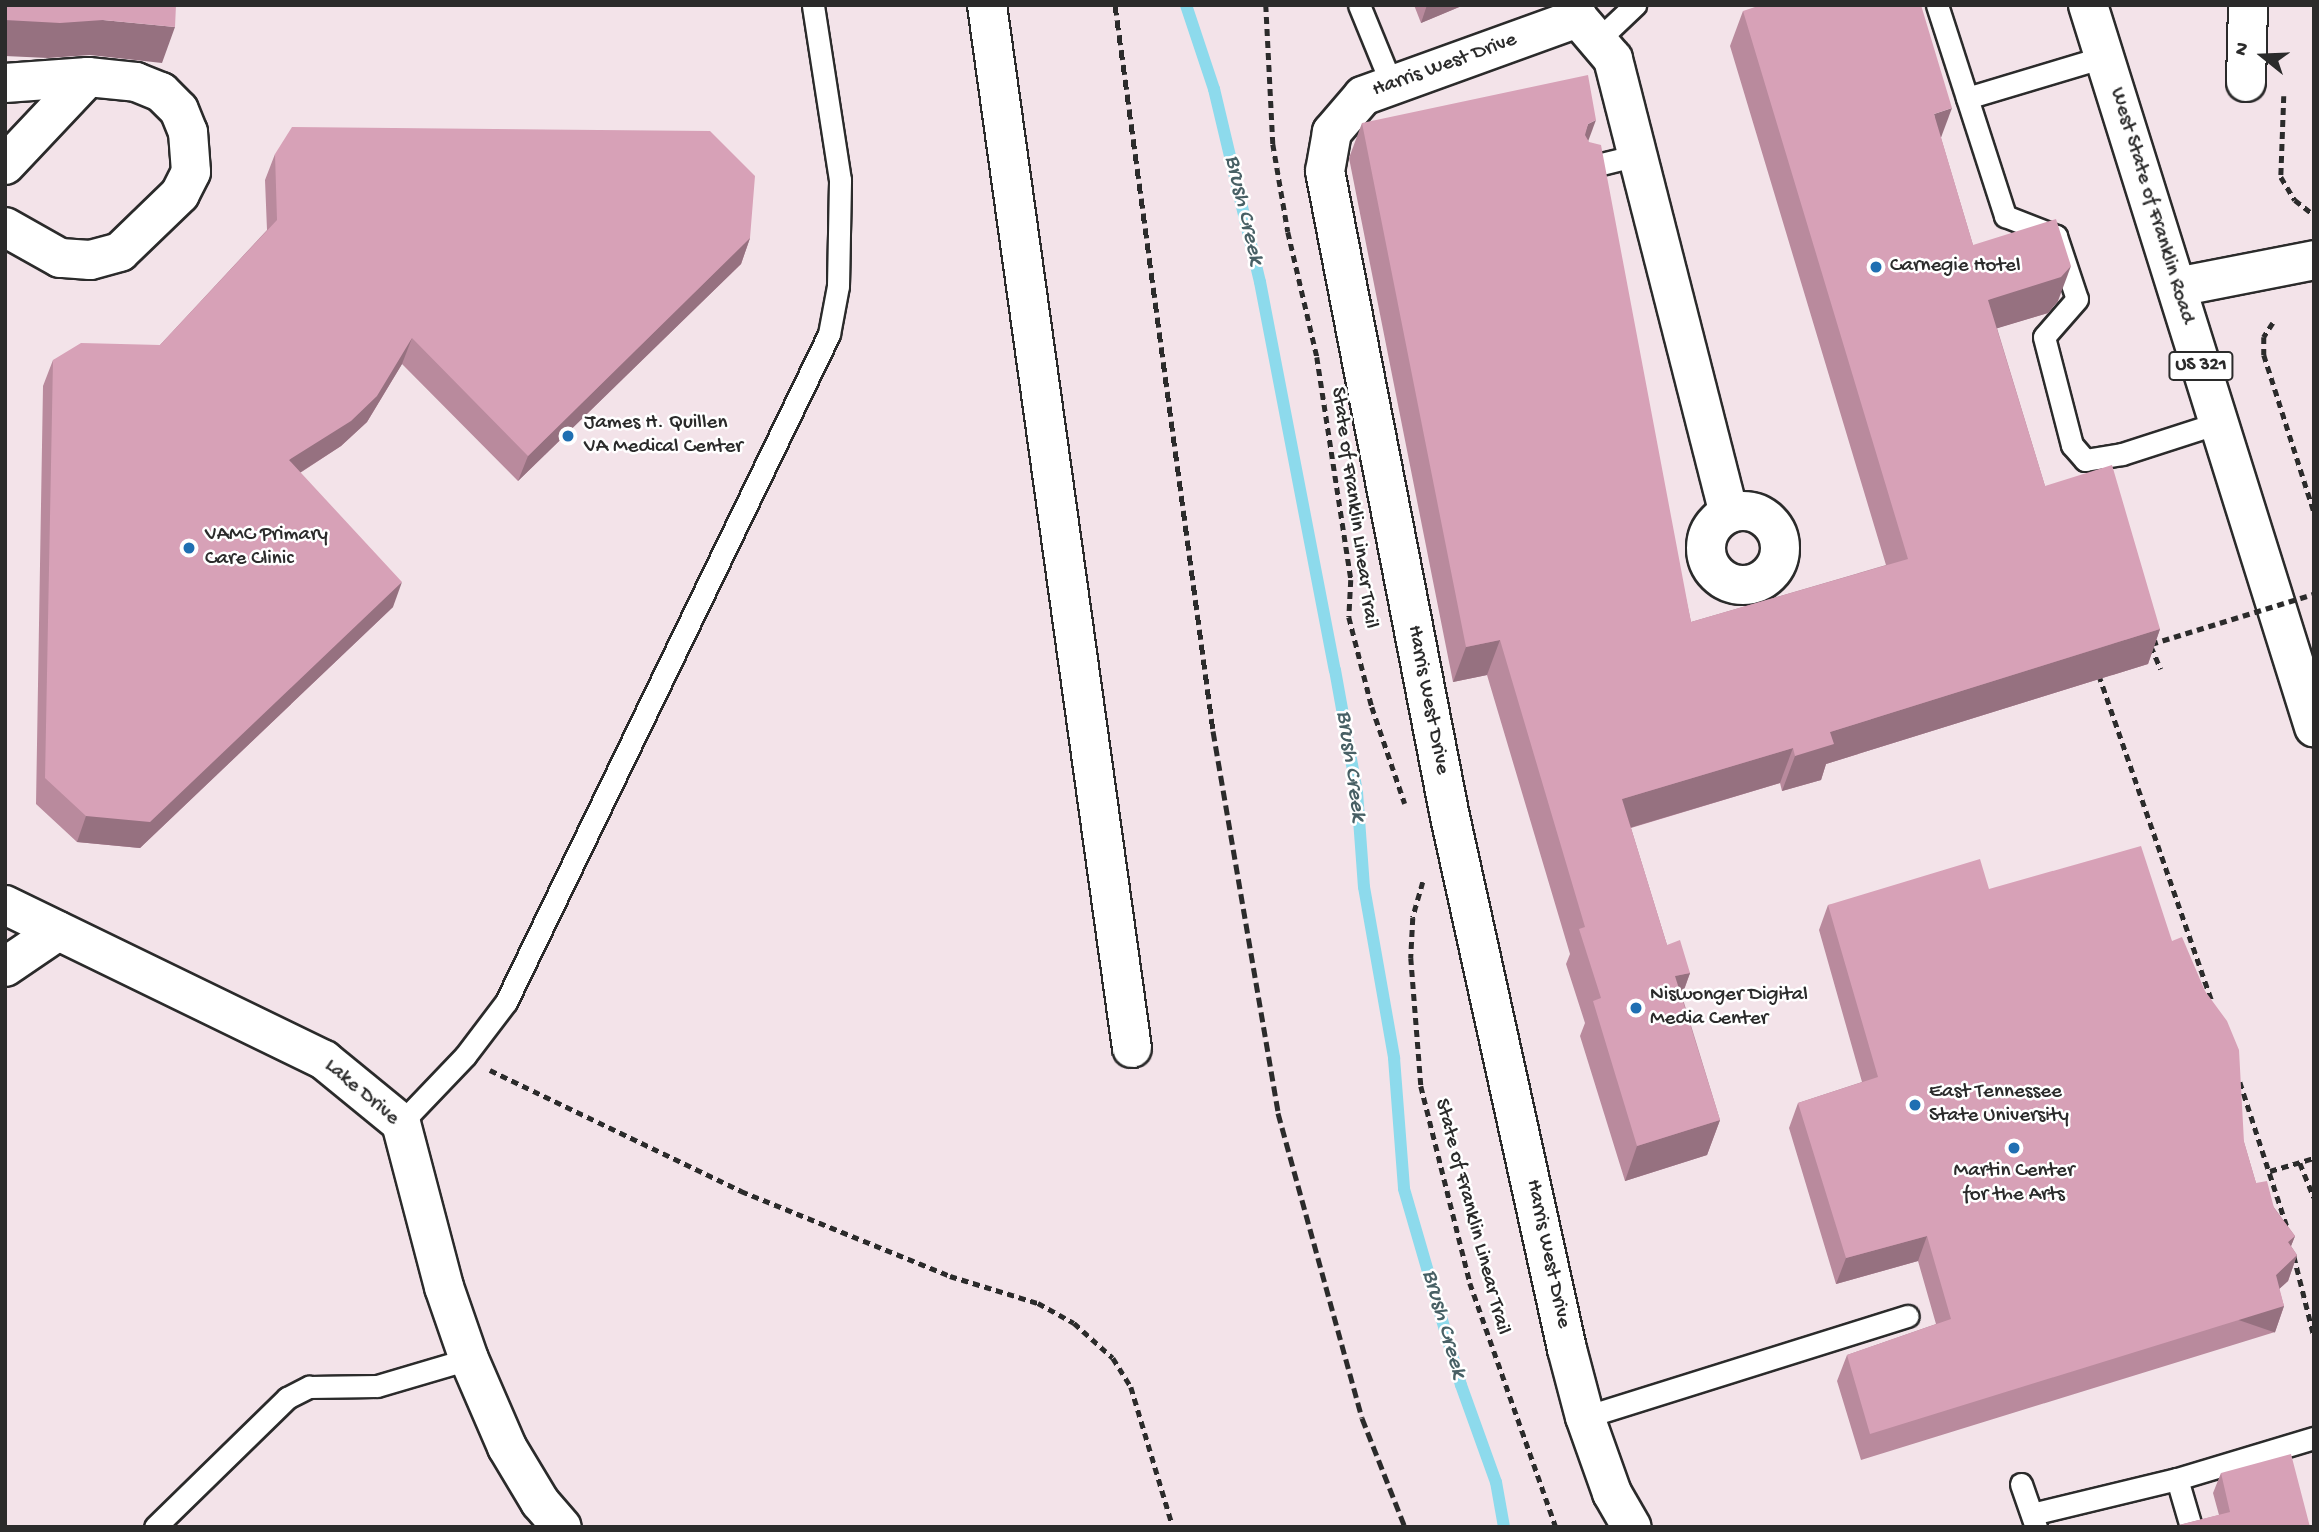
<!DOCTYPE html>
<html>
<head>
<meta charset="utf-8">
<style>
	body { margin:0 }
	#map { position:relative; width:2319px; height:1532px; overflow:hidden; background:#f3e3e9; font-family:"Gochi Hand",sans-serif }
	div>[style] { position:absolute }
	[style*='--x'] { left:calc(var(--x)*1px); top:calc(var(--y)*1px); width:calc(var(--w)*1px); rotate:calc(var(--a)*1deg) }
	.stream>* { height:12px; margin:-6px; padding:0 6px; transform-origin:6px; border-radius:6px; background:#8ddaec }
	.path>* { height:4.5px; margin-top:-2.25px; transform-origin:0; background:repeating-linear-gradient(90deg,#2b2b2b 0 7px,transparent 0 12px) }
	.roads { filter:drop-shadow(2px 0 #2b2b2b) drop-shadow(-2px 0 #2b2b2b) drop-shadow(0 2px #2b2b2b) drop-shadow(0 -2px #2b2b2b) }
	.service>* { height:21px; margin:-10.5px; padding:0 10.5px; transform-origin:10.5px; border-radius:10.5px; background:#fff }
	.minor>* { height:38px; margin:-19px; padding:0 19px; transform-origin:19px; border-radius:19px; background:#fff }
	.minor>.ring { margin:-19px; padding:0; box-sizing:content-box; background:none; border:38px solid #fff; border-radius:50% }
	.trunk>* { height:38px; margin:-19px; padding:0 19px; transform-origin:19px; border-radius:19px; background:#fff }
	.rail>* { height:5px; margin-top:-2.5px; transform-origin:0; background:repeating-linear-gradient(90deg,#2b2b2b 0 10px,transparent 0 15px) }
	.path-bridge>* { height:4.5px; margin-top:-2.25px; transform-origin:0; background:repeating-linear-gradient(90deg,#2b2b2b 0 7px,transparent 0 12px) }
	.wall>* { inset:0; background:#b98a9d }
	.shaded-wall>* { inset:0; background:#967180; transform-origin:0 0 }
	.building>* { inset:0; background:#d7a1b7 }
	.dots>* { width:19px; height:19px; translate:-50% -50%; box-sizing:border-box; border:4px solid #fff; border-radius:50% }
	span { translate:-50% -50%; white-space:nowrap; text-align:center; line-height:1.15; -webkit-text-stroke:5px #fff; paint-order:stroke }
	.shield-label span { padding:2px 5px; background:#fff; border:2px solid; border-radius:5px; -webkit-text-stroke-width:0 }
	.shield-label { font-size:19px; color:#2b2b2b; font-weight:700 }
	.street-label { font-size:21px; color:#2b2b2b }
	.poi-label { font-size:21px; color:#2b2b2b }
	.left { translate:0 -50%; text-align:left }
	.water-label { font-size:23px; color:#486065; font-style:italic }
	.frame { position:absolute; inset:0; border:7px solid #2b2b2b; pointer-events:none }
	.north { position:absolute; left:2228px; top:21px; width:70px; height:70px; -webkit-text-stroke:5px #fff; paint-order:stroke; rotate:288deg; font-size:19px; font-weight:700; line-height:28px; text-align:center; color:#2b2b2b }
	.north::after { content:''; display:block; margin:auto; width:24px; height:32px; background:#2b2b2b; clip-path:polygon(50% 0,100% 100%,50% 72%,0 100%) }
</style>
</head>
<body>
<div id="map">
	<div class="stream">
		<div style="--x:1186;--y:5;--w:89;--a:71.6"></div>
		<div style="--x:1214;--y:89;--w:198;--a:76.6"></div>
		<div style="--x:1260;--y:282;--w:395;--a:79.1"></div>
		<div style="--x:1335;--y:670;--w:124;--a:79.8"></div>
		<div style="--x:1357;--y:792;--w:95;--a:85.8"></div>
		<div style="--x:1364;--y:887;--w:174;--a:80"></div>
		<div style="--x:1394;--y:1058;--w:131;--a:85.6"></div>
		<div style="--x:1404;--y:1189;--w:204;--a:73.8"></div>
		<div style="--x:1461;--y:1385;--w:103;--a:70.2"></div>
		<div style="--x:1496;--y:1482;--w:46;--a:79.9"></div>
	</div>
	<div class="path">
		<div style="--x:1266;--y:5;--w:139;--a:87.1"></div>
		<div style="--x:1273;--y:144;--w:89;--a:80.3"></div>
		<div style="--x:1288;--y:232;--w:128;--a:76.9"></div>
		<div style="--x:1317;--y:357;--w:226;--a:81.3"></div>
		<div style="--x:1351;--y:580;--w:37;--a:93"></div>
		<div style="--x:1349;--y:617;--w:93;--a:75.7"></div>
		<div style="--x:1372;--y:707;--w:102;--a:71.2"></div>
		<div style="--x:2284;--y:96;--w:81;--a:92.1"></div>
		<div style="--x:2281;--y:177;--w:27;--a:59"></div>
		<div style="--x:2295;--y:200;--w:24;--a:38"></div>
		<div style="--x:2273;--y:323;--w:17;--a:123"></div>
		<div style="--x:2264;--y:337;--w:18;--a:90"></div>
		<div style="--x:2264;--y:355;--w:165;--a:72.3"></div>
		<div style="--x:2151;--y:646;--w:25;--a:67"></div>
		<div style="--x:2099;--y:675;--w:348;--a:70.9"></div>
		<div style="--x:1423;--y:882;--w:37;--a:106"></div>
		<div style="--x:1413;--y:918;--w:40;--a:92.9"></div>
		<div style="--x:1411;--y:958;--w:128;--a:85.5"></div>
		<div style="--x:1421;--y:1086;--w:203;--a:76"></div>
		<div style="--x:1470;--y:1283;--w:259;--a:70.6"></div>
		<div style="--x:490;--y:1070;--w:279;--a:25.7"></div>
		<div style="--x:741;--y:1191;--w:226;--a:22.1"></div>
		<div style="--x:950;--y:1276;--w:92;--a:17.1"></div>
		<div style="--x:1038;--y:1303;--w:41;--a:29.1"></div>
		<div style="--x:1074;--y:1323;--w:52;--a:41.9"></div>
		<div style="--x:1113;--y:1358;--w:34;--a:58"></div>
		<div style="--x:1131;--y:1387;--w:146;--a:73.3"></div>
		<div style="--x:2240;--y:1082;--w:152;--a:72"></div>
		<div style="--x:2300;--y:1163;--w:37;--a:68"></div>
		<div style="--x:2270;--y:1171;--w:46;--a:-16.5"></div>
		<div style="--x:2294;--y:1256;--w:82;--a:76"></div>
	</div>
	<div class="roads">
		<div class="service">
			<div style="--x:1359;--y:5;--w:84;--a:67.7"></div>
			<div style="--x:1937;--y:5;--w:222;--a:72.1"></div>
			<div style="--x:2005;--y:216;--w:55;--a:21.4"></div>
			<div style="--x:2056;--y:236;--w:66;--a:71.6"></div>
			<div style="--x:2077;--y:299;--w:50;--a:131"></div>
			<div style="--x:2044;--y:337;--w:112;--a:75.5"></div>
			<div style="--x:2072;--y:445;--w:20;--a:49"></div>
			<div style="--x:2085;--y:460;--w:37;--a:-9"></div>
			<div style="--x:2122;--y:454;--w:101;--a:-17.9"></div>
			<div style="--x:1599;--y:39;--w:50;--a:-43.4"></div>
			<div style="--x:1967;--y:98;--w:143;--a:-16.7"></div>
			<div style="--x:1585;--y:168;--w:55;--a:-13.8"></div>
			<div style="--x:401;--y:1123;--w:93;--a:-46.3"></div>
			<div style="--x:465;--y:1056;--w:68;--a:-52.8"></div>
			<div style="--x:506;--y:1002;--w:742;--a:-64.19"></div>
			<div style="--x:829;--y:334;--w:49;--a:-79.4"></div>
			<div style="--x:838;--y:286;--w:106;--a:-88.9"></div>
			<div style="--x:840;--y:180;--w:177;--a:-98.8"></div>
			<div style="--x:1585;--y:1417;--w:338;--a:-17.4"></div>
			<div style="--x:2177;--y:1479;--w:50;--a:73.7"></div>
			<div style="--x:2021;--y:1484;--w:46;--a:70.8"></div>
			<div style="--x:2032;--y:1514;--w:149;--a:-13.6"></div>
			<div style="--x:2177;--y:1479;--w:143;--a:-16.7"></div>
			<div style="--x:155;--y:1527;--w:185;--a:-44.3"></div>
			<div style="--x:287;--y:1398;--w:25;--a:-27"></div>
			<div style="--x:309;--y:1387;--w:68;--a:-0.8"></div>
			<div style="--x:377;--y:1386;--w:96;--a:-16.4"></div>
		</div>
		<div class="minor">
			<div style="--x:987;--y:5;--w:1053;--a:82.09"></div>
			<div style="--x:1573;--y:5;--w:14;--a:69"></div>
			<div style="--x:1578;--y:18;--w:54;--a:49.5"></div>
			<div style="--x:1613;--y:59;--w:469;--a:75.7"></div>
			<div style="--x:1578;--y:18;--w:229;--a:160.1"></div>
			<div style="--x:1363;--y:96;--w:48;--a:130.7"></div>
			<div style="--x:1332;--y:132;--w:40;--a:100"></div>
			<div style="--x:1325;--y:171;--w:653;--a:79.05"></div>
			<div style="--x:1449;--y:812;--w:550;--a:77.61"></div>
			<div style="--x:1567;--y:1349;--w:70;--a:75.2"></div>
			<div style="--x:1585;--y:1417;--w:81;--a:70.4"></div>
			<div style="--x:1612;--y:1493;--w:39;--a:60"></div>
			<div style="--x:2246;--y:82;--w:77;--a:-88.5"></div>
			<div style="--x:5;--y:83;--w:83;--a:-4.1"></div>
			<div style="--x:88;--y:77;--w:48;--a:5.9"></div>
			<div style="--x:136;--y:82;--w:27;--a:22"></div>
			<div style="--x:161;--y:92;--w:25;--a:45"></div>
			<div style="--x:179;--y:110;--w:24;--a:68"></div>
			<div style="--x:188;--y:132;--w:40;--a:85.7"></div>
			<div style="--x:191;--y:172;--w:25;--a:117"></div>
			<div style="--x:180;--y:194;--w:83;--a:136"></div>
			<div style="--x:120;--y:252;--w:31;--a:165"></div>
			<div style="--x:90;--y:260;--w:30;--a:-176"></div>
			<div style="--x:60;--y:258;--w:63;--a:-150.6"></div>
			<div style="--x:5;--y:165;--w:121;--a:-46.7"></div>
			<div style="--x:2177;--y:287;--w:140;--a:-11.1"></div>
			<div class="ring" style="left:1706px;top:511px;width:36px;height:36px"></div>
			<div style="--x:5;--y:905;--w:355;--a:25.9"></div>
			<div style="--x:324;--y:1060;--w:99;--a:39.3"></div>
			<div style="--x:401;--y:1123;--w:170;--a:75.3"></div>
			<div style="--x:444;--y:1287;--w:76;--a:70.9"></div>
			<div style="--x:469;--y:1359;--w:96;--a:66.6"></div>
			<div style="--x:507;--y:1447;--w:64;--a:59"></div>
			<div style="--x:540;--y:1502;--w:33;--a:49"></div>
			<div style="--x:5;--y:967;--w:64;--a:-34.2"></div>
		</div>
		<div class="trunk">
			<div style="--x:2088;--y:5;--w:757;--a:72.62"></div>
		</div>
	</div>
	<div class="rail">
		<div style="--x:1115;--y:5;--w:733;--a:82.31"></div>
		<div style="--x:1213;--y:731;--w:387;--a:80.3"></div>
		<div style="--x:1278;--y:1113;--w:316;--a:74.6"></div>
		<div style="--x:1362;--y:1418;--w:117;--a:68.5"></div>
	</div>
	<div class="path-bridge">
		<div style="--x:2151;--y:644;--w:170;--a:-17.1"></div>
	</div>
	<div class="wall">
		<div style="clip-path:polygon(1414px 5px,1464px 5px,1421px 23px)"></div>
		<div style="clip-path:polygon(1743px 11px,1941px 138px,1973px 245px,2058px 301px,2048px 313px,1997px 328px,2045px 486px,2160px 629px,2148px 664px,1826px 764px,1821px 780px,1782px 791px,1780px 783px,1631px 828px,1667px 945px,1690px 973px,1682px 996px,1720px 1120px,1707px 1155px,1625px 1181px,1580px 1036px,1585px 1023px,1566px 964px,1570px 954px,1487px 675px,1453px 682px,1349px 158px,1362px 123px,1588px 141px,1691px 622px,1886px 565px,1730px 46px)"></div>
		<div style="clip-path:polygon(275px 154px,750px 238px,741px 264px,518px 481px,402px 364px,367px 422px,341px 446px,300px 473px,393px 607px,140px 848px,77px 842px,36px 804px,43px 386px,53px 360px,160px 345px,267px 230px,265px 180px)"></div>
		<div style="clip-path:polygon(1989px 889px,2172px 941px,2244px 1142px,2256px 1183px,2295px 1236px,2291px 1246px,2297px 1255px,2288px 1281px,2279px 1289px,2284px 1306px,2275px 1332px,1861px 1460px,1837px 1381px,1847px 1355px,1936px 1324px,1918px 1261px,1836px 1284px,1789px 1128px,1798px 1103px,1862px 1082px,1819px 930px,1828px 905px)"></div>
		<div style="clip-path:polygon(2221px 1473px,2310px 1527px,2179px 1527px,2179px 1525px,2219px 1515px,2213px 1493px)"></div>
	</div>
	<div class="shaded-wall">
		<div style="clip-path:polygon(1427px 5px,1464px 5px,1421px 23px)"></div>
		<div style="clip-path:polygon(5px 20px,103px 20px,175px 27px,162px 63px,90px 55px,48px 58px,5px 56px)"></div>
		<div style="clip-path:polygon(1952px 108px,1939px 143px,1934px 114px)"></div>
		<div style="clip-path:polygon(1596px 120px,1583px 155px,1575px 159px,1588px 124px)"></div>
		<div style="clip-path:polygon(750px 238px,741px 264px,518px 481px,528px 456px)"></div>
		<div style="clip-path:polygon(2071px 266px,2058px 301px,2048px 313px,1975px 335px,1988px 300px)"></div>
		<div style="clip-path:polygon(412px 338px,402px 364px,367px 422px,341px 446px,279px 486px,289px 460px)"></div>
		<div style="clip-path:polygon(402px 582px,393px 607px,140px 848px,77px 842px,86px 816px)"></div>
		<div style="clip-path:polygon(2160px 629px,2148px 664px,1826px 764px,1821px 780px,1782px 791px,1795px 756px,1830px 732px)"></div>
		<div style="clip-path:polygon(1500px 640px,1487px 675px,1453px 682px,1466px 647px)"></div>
		<div style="clip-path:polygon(1793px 748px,1780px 783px,1609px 834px,1622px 799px)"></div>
		<div style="clip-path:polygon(1690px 973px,1677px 1008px,1675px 976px)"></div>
		<div style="clip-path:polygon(1720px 1120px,1707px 1155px,1625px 1181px,1637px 1146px)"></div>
		<div style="clip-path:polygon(1927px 1236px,1918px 1261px,1836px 1284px,1846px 1258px)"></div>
		<div style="clip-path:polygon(2295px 1236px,2285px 1261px,2288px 1242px)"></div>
		<div style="clip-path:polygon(2297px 1255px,2288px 1281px,2266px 1301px,2276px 1275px)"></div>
		<div style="left:2284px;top:1306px;width:28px;height:433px;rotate:109deg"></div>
	</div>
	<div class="building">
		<div style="clip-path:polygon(5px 5px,176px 5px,175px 27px,103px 20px,60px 23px,5px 20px)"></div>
		<div style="clip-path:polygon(1761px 5px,1921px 5px,1952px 108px,1934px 114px,1973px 245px,2056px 219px,2071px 266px,2061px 277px,1988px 300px,2045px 486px,2112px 465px,2160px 629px,1830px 732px,1834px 744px,1795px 756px,1793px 748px,1622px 799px,1667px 945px,1680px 940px,1690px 973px,1675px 976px,1720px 1120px,1637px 1146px,1593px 1001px,1601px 998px,1579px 929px,1585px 927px,1500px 640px,1466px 647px,1362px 123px,1588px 75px,1596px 120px,1588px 124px,1585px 135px,1589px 142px,1601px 145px,1691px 622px,1908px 559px,1743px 11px)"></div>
		<div style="clip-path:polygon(292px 127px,710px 131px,755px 176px,750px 238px,528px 456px,412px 338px,377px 396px,351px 421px,289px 460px,402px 582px,150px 822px,86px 816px,45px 778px,53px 360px,81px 343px,160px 345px,277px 220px,275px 154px)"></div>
		<div style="clip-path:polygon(2141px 846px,2172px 941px,2182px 937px,2205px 991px,2227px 1021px,2239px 1050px,2244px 1142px,2256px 1183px,2267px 1181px,2274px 1208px,2295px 1236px,2288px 1242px,2297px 1255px,2276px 1275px,2284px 1306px,1870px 1434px,1847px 1355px,1951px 1319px,1927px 1236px,1846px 1258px,1798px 1103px,1878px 1077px,1828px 905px,1980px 859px,1989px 889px)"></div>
		<div style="clip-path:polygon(2291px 1454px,2310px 1527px,2180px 1527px,2179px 1525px,2230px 1512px,2221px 1473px)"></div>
	</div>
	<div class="dots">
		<div style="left:1876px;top:267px;background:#1f6fb2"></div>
		<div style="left:568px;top:436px;background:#1f6fb2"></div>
		<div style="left:189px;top:548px;background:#1f6fb2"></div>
		<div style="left:1636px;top:1008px;background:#1f6fb2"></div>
		<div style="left:1915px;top:1105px;background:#1f6fb2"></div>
		<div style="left:2014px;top:1148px;background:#1f6fb2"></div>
	</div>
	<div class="shield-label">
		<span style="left:2201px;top:366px">US 321</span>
	</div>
	<div class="street-label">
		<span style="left:1445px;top:66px;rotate:-20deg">Harris West Drive</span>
		<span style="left:2151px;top:206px;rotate:73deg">West State of Franklin Road</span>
		<span style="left:1353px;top:508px;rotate:82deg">State of Franklin Linear Trail</span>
		<span style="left:1427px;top:700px;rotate:79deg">Harris West Drive</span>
		<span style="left:361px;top:1093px;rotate:40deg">Lake Drive</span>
		<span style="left:1471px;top:1217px;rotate:75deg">State of Franklin Linear Trail</span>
		<span style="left:1547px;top:1254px;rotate:78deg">Harris West Drive</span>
	</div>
	<div class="poi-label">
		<span class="left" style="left:1890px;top:267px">Carnegie Hotel</span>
		<span class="left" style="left:584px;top:436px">James H. Quillen<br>VA Medical Center</span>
		<span class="left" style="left:205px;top:548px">VAMC Primary<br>Care Clinic</span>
		<span class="left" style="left:1650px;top:1008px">Niswonger Digital<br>Media Center</span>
		<span class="left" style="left:1929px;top:1105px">East Tennessee<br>State University</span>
		<span style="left:2014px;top:1184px">Martin Center<br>for the Arts</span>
	</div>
	<div class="water-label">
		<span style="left:1243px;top:210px;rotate:77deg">Brush Creek</span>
		<span style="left:1350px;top:766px;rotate:82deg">Brush Creek</span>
		<span style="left:1443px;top:1324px;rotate:74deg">Brush Creek</span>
	</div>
	<div class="frame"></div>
	<div class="north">N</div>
</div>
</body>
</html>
